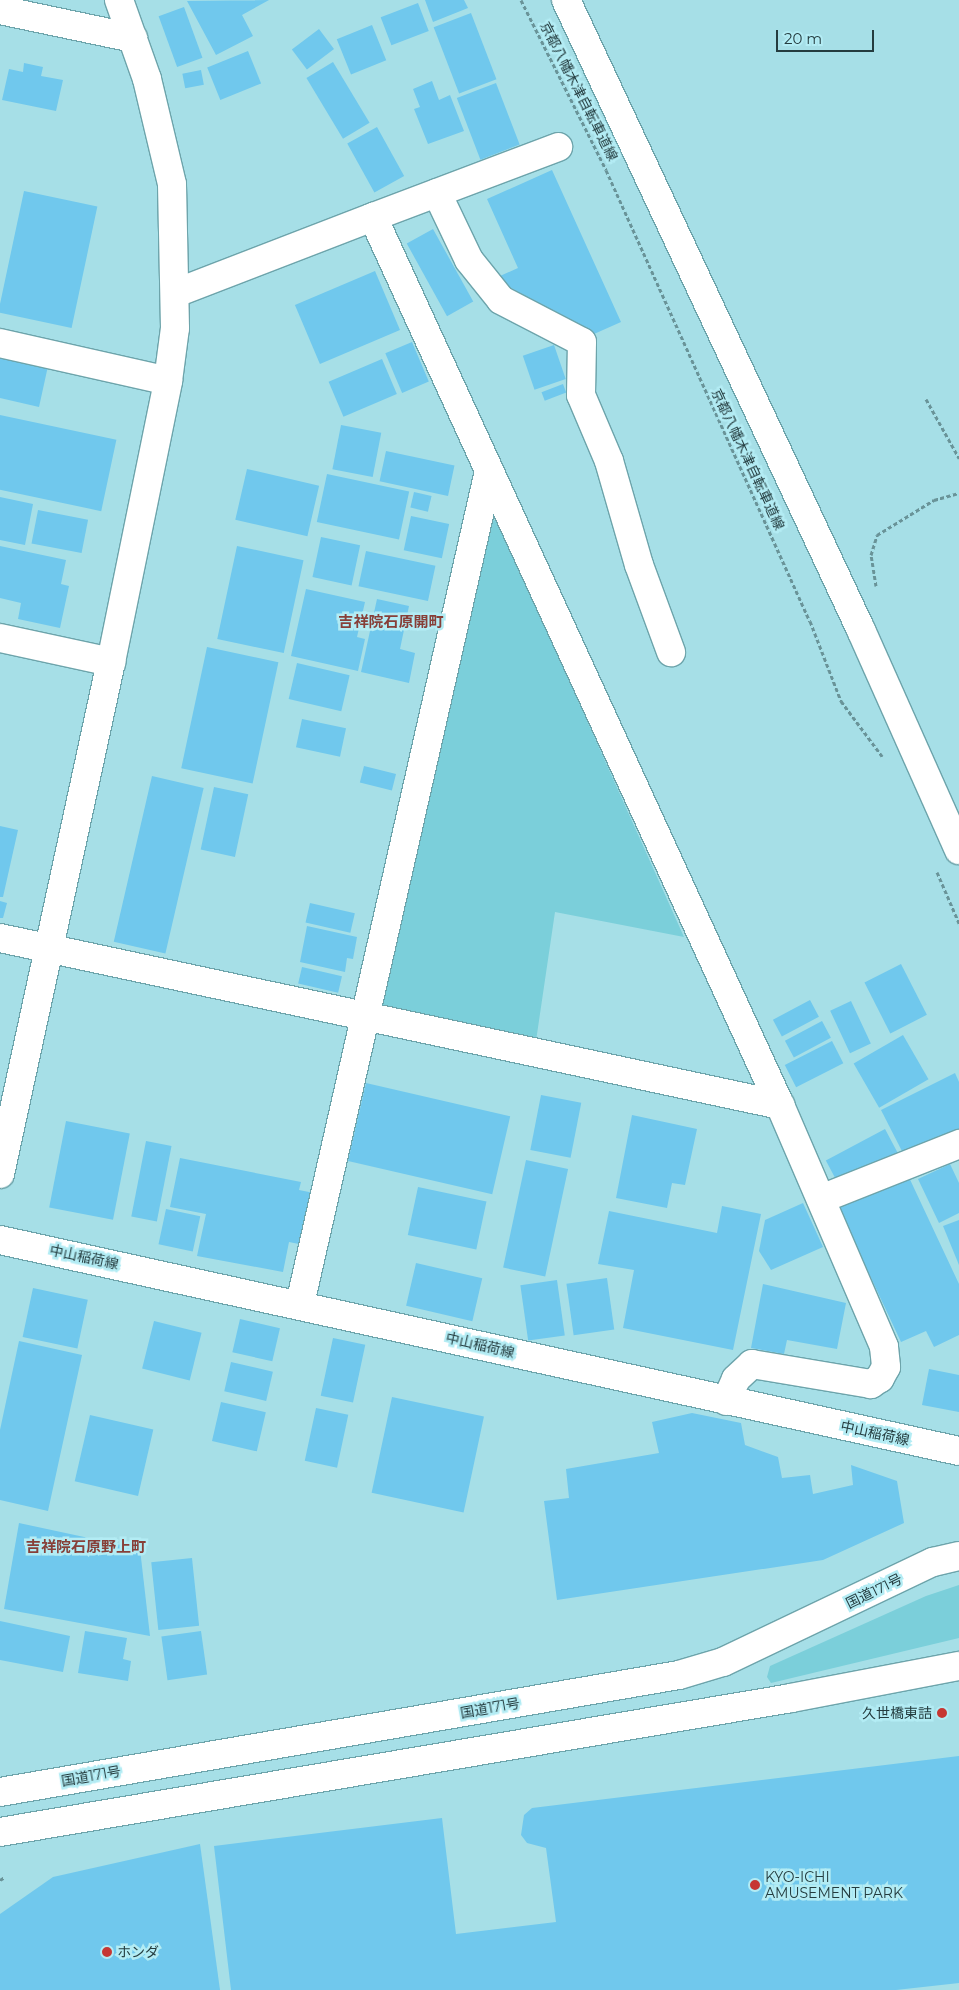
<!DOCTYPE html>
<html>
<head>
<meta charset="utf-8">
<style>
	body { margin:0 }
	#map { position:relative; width:959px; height:1990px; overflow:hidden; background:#a6dfe7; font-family:Montserrat,"Noto Sans JP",sans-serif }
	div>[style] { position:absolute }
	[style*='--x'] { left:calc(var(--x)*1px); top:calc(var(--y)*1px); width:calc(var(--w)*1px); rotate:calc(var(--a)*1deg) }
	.green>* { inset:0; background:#7bcfda }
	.building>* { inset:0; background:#70c8ed; transform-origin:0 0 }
	.path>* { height:3px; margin-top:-1.5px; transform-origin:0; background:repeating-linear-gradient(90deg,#699398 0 4px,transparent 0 6.5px) }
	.roads { filter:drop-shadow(1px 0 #6da4ab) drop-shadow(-1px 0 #6da4ab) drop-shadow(0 1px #6da4ab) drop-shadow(0 -1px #6da4ab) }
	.minor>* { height:28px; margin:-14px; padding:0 14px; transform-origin:14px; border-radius:14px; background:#fff }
	.major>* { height:28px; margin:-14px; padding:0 14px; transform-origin:14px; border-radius:14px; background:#fff }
	.highway>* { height:28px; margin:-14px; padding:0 14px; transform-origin:14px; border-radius:14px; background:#fff }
	.dots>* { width:14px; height:14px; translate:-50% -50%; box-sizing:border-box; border:2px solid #b3ecf4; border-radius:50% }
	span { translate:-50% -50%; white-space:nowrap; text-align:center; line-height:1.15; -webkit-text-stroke:5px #b3ecf4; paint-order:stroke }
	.street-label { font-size:14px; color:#243c3f }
	.poi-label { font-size:14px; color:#243c3f }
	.right { translate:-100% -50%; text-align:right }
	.left { translate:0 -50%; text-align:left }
	.neighbourhood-label { font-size:15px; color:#873f38; font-weight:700 }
	.scale { position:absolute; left:776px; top:30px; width:98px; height:22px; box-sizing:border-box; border:2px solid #243c3f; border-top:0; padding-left:6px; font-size:15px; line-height:18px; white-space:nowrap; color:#243c3f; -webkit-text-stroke:4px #b3ecf4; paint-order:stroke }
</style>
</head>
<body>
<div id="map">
	<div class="green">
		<div style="clip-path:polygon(497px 520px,684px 937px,555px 912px,536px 1041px,382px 1010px,380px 999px,488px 521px)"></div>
		<div style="clip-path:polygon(959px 1585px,959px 1638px,771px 1683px,767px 1677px,770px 1666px,926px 1596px)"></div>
	</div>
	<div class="building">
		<div style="clip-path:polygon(269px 0,242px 15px,253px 36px,216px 55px,187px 1px)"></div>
		<div style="clip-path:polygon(425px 0,464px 0,468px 8px,433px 22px)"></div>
		<div style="left:418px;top:3px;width:30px;height:40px;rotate:69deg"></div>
		<div style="left:184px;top:7px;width:54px;height:27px;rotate:70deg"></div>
		<div style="left:471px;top:13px;width:71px;height:40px;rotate:69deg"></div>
		<div style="left:372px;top:25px;width:38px;height:38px;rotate:68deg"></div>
		<div style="left:319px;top:29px;width:25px;height:34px;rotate:53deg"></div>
		<div style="left:248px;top:51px;width:35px;height:44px;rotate:68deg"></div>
		<div style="left:333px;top:62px;width:71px;height:31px;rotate:59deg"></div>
		<div style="clip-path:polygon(24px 63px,43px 67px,41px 76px,63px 80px,56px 111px,2px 100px,9px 69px,23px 72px)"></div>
		<div style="left:201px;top:70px;width:15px;height:19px;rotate:79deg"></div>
		<div style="clip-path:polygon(432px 81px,439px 100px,450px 95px,464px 131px,428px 144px,414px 109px,420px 107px,413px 89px)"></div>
		<div style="left:496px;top:83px;width:66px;height:42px;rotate:69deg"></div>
		<div style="left:377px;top:127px;width:56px;height:34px;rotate:61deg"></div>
		<div style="clip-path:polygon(552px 170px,621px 322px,594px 334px,504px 284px,500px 276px,518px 268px,487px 199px)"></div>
		<div style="left:24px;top:191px;width:75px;height:124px;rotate:12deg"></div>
		<div style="left:433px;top:229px;width:83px;height:30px;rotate:61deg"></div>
		<div style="left:375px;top:271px;width:64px;height:87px;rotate:67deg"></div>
		<div style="left:412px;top:342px;width:43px;height:29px;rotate:67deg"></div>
		<div style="left:554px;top:345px;width:36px;height:33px;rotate:71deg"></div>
		<div style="clip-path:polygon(0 356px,48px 366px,39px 407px,0 398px)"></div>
		<div style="left:382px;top:359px;width:38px;height:58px;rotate:67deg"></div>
		<div style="left:563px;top:384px;width:9px;height:23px;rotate:69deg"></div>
		<div style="left:0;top:415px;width:119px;height:73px;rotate:12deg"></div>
		<div style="left:341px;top:425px;width:41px;height:45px;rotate:11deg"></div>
		<div style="left:386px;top:451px;width:70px;height:31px;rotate:12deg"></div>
		<div style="left:247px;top:469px;width:74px;height:52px;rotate:13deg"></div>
		<div style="left:327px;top:474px;width:84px;height:49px;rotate:12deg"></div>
		<div style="left:414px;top:492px;width:18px;height:16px;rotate:13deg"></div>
		<div style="clip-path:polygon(0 497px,33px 504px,25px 545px,0 540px)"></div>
		<div style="left:38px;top:510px;width:51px;height:34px;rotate:11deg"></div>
		<div style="left:411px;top:516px;width:39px;height:35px;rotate:12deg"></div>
		<div style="left:321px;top:537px;width:40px;height:41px;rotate:12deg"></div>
		<div style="clip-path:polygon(0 546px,66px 560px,61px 584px,69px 586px,60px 628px,18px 619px,21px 603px,0 598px)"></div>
		<div style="left:237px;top:546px;width:68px;height:95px;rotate:12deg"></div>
		<div style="left:366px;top:551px;width:71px;height:36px;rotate:12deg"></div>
		<div style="clip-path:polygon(306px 589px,365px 602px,357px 637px,365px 639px,358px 671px,291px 656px)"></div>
		<div style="clip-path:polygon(377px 599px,409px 606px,400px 649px,415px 653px,409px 683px,361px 672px)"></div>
		<div style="left:207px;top:647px;width:73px;height:124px;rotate:12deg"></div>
		<div style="left:297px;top:663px;width:54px;height:37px;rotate:13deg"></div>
		<div style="left:302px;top:719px;width:45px;height:29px;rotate:12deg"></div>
		<div style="left:364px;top:766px;width:33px;height:17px;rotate:14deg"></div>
		<div style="left:152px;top:776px;width:53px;height:170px;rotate:13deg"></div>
		<div style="left:214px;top:787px;width:35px;height:64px;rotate:12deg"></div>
		<div style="clip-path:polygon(0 826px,18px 830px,3px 897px,0 897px)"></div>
		<div style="clip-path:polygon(0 901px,7px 903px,3px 918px,0 918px)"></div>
		<div style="left:310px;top:903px;width:46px;height:20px;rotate:13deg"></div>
		<div style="clip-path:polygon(307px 926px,357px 937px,353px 959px,347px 958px,345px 972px,300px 962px)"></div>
		<div style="left:901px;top:964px;width:57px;height:41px;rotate:63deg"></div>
		<div style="left:302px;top:967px;width:41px;height:17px;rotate:13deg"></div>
		<div style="left:810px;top:1000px;width:19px;height:42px;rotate:62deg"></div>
		<div style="left:851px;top:1001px;width:47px;height:23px;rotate:65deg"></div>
		<div style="left:822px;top:1021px;width:19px;height:42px;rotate:62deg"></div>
		<div style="left:903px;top:1035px;width:51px;height:57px;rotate:60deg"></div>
		<div style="left:832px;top:1041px;width:25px;height:53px;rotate:63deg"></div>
		<div style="clip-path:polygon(955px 1073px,959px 1082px,959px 1133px,906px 1159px,881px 1110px)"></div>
		<div style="left:366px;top:1083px;width:148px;height:80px;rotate:13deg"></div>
		<div style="left:541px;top:1095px;width:41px;height:56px;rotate:11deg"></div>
		<div style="clip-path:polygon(632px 1115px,697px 1129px,685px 1185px,672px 1183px,667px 1208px,616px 1198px)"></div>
		<div style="left:66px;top:1121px;width:65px;height:88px;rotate:11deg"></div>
		<div style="left:885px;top:1129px;width:32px;height:67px;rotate:62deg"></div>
		<div style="left:146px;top:1141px;width:26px;height:77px;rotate:11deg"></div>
		<div style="clip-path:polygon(180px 1158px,301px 1182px,299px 1190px,314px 1193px,304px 1245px,289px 1242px,283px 1272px,197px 1256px,206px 1214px,170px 1207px)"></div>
		<div style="left:526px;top:1160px;width:43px;height:110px;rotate:12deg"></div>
		<div style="clip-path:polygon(950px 1164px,959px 1183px,959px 1213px,939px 1223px,918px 1179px)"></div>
		<div style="clip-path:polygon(906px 1171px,959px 1284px,959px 1335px,934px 1347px,926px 1331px,901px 1342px,836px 1203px)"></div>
		<div style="left:418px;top:1187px;width:70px;height:49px;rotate:12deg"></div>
		<div style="clip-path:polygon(803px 1203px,823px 1247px,771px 1270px,759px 1251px,765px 1220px)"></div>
		<div style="clip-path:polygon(722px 1206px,761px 1214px,733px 1350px,623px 1328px,634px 1270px,598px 1264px,609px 1211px,717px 1233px)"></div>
		<div style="left:166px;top:1209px;width:35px;height:36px;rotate:12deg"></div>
		<div style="clip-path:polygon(959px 1220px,959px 1265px,943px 1226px)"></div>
		<div style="left:416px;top:1263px;width:68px;height:44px;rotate:13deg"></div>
		<div style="left:607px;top:1278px;width:52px;height:41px;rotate:82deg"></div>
		<div style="left:557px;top:1280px;width:56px;height:37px;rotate:82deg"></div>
		<div style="clip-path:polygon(763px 1284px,846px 1303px,837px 1349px,787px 1340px,784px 1354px,751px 1348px)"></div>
		<div style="left:33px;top:1288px;width:56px;height:50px;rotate:12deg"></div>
		<div style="left:240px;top:1319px;width:41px;height:34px;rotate:13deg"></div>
		<div style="left:154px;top:1321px;width:49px;height:49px;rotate:14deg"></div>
		<div style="left:333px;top:1338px;width:33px;height:59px;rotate:12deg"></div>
		<div style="clip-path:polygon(19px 1341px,82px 1355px,48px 1511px,0 1500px,0 1430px)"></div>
		<div style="left:231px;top:1362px;width:43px;height:30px;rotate:13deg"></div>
		<div style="clip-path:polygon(929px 1369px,959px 1375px,959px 1412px,922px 1405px)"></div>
		<div style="left:392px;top:1397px;width:94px;height:98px;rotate:12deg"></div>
		<div style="left:221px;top:1402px;width:46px;height:40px;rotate:13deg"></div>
		<div style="left:316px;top:1408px;width:33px;height:54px;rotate:12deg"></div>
		<div style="clip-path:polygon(692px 1413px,741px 1423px,745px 1445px,778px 1457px,782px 1478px,810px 1475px,813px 1494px,853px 1485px,851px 1465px,897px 1481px,904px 1523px,823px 1560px,557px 1600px,544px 1501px,569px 1498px,566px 1469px,659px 1453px,652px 1422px)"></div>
		<div style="left:90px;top:1415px;width:65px;height:68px;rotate:13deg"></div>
		<div style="clip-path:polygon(19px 1523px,140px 1549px,150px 1636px,4px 1609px)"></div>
		<div style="left:192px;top:1558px;width:68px;height:41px;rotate:84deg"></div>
		<div style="clip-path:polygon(0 1621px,70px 1636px,63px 1672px,0 1660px)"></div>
		<div style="clip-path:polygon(85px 1631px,127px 1638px,123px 1659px,131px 1661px,128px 1681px,78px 1673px)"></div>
		<div style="left:201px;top:1631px;width:44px;height:40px;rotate:82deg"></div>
		<div style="clip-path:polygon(959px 1756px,959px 1983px,896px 1990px,231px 1990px,214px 1846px,442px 1818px,456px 1934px,556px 1922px,546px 1848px,527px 1843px,521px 1835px,524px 1815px,532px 1808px)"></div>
		<div style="clip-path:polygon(200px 1844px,220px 1990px,0 1990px,0 1914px,53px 1877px)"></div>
	</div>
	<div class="path">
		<div style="--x:521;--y:0;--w:190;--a:63.4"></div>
		<div style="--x:606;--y:170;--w:495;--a:65.7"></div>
		<div style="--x:810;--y:621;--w:86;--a:68.8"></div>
		<div style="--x:841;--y:701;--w:69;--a:53.3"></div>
		<div style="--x:926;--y:399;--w:68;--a:60.8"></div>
		<div style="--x:876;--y:586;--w:31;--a:-99"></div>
		<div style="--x:871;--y:555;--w:21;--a:-73"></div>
		<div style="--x:877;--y:535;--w:67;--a:-31.6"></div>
		<div style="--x:934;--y:500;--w:26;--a:-16"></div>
		<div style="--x:937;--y:872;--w:56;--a:66.7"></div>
		<div style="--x:0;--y:1880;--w:6;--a:-31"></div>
	</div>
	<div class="roads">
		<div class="minor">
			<div style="--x:566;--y:0;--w:696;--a:64.91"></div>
			<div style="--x:861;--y:630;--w:241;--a:66"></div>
			<div style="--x:0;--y:10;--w:136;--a:11.9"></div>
			<div style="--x:437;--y:193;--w:74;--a:64.5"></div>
			<div style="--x:469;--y:260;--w:51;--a:51.3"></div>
			<div style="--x:501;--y:300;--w:91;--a:27.4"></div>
			<div style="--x:582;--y:342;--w:53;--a:91.1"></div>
			<div style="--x:581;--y:395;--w:72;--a:67"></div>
			<div style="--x:609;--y:461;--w:108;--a:73.9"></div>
			<div style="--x:639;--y:565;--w:93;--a:69.8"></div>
			<div style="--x:373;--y:217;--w:198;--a:-20.7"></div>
			<div style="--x:176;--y:293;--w:211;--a:-21.1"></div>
			<div style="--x:373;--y:217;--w:977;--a:65.38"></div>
			<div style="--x:780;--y:1105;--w:263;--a:66.7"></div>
			<div style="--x:884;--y:1347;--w:20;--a:84"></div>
			<div style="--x:886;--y:1367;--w:13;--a:119"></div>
			<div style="--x:880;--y:1378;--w:11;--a:146"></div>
			<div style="--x:871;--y:1384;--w:121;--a:-170.5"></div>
			<div style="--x:752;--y:1364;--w:22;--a:137"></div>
			<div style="--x:736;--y:1379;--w:24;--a:114"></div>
			<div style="--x:0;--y:343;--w:172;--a:12.7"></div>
			<div style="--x:0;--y:638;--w:114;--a:12.2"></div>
			<div style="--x:0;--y:938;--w:798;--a:12.08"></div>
			<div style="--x:0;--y:1174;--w:524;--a:-77.77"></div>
			<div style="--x:111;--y:662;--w:287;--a:-78.5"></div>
			<div style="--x:168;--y:381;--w:53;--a:-82.5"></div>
			<div style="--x:175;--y:328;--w:144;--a:-91.2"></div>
			<div style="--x:172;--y:184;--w:108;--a:-103.4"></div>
			<div style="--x:147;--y:79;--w:84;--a:-109.5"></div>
			<div style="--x:821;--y:1199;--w:149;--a:-21.7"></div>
			<div style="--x:300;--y:1304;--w:854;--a:-77.22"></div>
		</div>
		<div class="major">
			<div style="--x:0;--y:1240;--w:982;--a:12.41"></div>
		</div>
		<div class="highway">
			<div style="--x:0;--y:1792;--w:689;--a:-9.78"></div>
			<div style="--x:679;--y:1675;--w:46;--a:-16.5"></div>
			<div style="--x:723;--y:1662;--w:233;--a:-25.5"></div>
			<div style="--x:933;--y:1562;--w:27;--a:-13"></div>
			<div style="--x:0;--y:1832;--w:802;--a:-9.61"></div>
			<div style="--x:791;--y:1698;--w:171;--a:-10.8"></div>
		</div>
	</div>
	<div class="dots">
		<div style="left:942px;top:1713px;background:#c63733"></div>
		<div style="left:755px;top:1885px;background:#c63733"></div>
		<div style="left:107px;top:1952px;background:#c63733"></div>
	</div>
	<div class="street-label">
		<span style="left:579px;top:91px;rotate:63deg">京都八幡木津自転車道線</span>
		<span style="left:748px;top:459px;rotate:65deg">京都八幡木津自転車道線</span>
		<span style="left:84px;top:1257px;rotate:12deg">中山稲荷線</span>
		<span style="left:480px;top:1345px;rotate:13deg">中山稲荷線</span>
		<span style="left:875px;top:1433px;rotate:12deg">中山稲荷線</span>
		<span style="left:874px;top:1591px;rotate:-26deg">国道171号</span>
		<span style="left:490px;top:1708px;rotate:-10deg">国道171号</span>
		<span style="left:91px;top:1776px;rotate:-10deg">国道171号</span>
	</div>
	<div class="poi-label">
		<span class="right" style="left:932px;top:1713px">久世橋東詰</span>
		<span class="left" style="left:765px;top:1885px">KYO-ICHI<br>AMUSEMENT PARK</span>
		<span class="left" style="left:117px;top:1952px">ホンダ</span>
	</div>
	<div class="neighbourhood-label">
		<span style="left:391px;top:622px">吉祥院石原開町</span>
		<span style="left:86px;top:1547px">吉祥院石原野上町</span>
	</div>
	<div class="scale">20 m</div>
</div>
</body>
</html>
